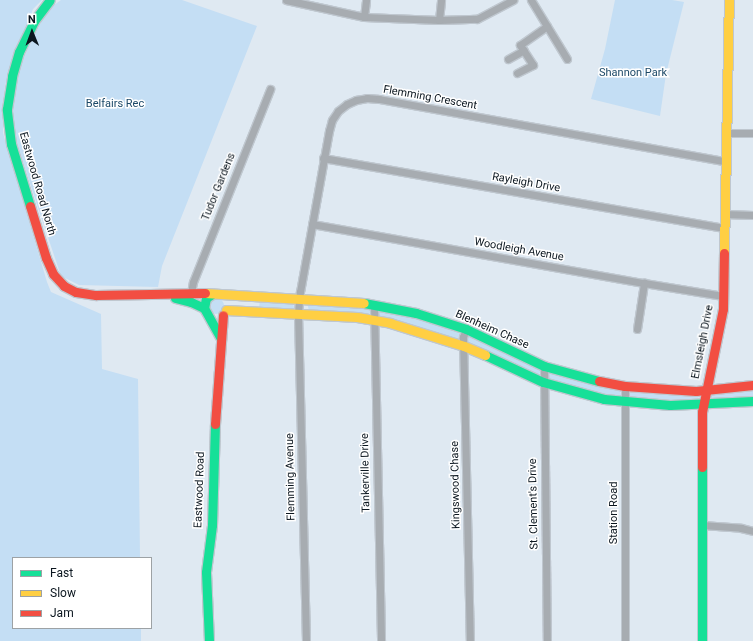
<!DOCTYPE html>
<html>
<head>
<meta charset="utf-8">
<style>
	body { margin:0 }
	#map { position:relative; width:753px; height:641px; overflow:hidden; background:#dfe9f2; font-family:Roboto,sans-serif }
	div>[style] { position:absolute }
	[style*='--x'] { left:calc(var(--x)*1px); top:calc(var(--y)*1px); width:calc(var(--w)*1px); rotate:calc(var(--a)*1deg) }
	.green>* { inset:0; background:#c4def4 }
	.round { border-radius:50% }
	.roads { filter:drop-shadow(1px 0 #bfc7cf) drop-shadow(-1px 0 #bfc7cf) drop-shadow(0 1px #bfc7cf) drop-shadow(0 -1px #bfc7cf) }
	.street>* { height:7px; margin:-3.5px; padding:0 3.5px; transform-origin:3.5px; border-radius:3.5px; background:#a7acb1 }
	.fast>* { height:9px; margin:-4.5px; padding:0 4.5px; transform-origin:4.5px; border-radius:4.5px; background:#16e098 }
	.slow>* { height:9px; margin:-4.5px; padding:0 4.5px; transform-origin:4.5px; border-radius:4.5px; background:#ffcf43 }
	.jam>* { height:9px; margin:-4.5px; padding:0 4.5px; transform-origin:4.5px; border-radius:4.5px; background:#f24e42 }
	span { translate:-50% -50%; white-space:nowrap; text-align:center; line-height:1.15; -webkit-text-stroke:3px #fff; paint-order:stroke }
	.park-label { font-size:11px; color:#1b4867 }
	.street-label { font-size:11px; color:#0b161f }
	.legend { position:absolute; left:12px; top:557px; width:140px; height:72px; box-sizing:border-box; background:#fff; border:1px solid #9da2a5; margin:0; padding:5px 7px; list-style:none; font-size:12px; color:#0b161f }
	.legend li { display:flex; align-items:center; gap:8px; height:20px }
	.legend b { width:20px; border:1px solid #9da2a5 }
	.north { position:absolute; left:12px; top:12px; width:40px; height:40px; -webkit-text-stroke:3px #fff; paint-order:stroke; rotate:359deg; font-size:11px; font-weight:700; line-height:16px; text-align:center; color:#0b161f }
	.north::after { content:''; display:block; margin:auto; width:14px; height:18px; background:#0b161f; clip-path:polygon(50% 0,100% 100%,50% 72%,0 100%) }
</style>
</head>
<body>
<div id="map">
	<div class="green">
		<div style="clip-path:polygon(0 0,42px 0,33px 9px,5px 85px,3px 133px,47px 282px,51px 292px,101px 314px,102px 369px,138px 379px,140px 558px,13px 558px,13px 628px,141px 628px,141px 641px,0 641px)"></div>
		<div style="clip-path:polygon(61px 0,182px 0,257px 26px,162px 266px,158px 287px,79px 285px,61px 276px,11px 127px,12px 81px,47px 10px)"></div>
		<div style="clip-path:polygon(615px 0,672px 0,684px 2px,666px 74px,660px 116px,591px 99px,605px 49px)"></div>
		<div class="round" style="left:208px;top:298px;width:16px;height:16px"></div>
		<div style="clip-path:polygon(260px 299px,293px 302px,294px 308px,293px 309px,259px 309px)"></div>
		<div style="clip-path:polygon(307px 302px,370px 309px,370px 313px,369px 314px,309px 311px)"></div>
		<div style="clip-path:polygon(380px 310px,399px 312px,460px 331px,460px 335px,457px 339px,379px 318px,377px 312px)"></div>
		<div style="clip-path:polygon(470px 336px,540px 368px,540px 373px,538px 375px,468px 344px,467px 339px)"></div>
		<div style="clip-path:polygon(550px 372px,620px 388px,621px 395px,619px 397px,580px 390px,548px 379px,548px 374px)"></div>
		<div style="clip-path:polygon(753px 388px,753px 398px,714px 399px,710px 397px,710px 394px)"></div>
		<div style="clip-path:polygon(632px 391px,696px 395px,699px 398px,698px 402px,629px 397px,629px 394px)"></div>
	</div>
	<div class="roads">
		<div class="street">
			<div style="--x:286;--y:0;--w:80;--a:12.3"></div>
			<div style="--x:364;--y:17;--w:75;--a:2.3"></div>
			<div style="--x:439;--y:20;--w:38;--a:-2"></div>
			<div style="--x:477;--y:19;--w:41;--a:-27.8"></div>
			<div style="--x:531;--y:0;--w:69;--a:58.6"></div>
			<div style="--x:364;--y:17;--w:17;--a:-83"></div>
			<div style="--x:439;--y:20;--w:20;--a:-84"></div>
			<div style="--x:508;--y:59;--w:18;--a:-29"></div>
			<div style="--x:517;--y:73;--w:18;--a:-27"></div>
			<div style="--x:533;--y:65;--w:24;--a:-123"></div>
			<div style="--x:520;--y:45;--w:33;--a:-35"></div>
			<div style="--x:725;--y:133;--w:28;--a:0"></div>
			<div style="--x:323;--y:158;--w:407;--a:9.9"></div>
			<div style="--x:724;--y:214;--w:29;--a:2"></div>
			<div style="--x:312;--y:224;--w:337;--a:10.1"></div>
			<div style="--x:644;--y:283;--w:80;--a:9.3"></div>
			<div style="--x:191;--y:293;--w:11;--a:-80"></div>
			<div style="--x:193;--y:282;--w:208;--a:-68.2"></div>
			<div style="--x:374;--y:304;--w:337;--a:88.8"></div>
			<div style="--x:466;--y:329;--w:9;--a:111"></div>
			<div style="--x:463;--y:337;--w:304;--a:88.7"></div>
			<div style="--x:637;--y:329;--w:47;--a:-81.3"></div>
			<div style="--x:544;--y:366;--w:275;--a:89.4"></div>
			<div style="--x:625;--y:386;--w:255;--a:90"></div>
			<div style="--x:702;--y:525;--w:39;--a:4"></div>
			<div style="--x:741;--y:528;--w:12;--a:14"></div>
			<div style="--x:306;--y:641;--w:328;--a:-91.4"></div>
			<div style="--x:298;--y:313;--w:21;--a:-85"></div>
			<div style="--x:300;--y:292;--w:164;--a:-79.8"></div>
			<div style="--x:329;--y:131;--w:11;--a:-75"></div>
			<div style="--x:332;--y:120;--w:11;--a:-56"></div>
			<div style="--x:338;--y:111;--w:11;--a:-38"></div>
			<div style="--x:347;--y:104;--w:10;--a:-24"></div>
			<div style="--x:356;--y:100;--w:11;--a:-10"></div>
			<div style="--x:367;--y:98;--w:12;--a:5"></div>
			<div style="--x:379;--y:99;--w:352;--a:10.2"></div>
		</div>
		<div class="fast">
			<div style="--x:30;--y:206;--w:65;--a:-107"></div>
			<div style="--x:11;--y:144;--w:35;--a:-97"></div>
			<div style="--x:7;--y:109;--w:33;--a:-81"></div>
			<div style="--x:12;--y:76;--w:25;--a:-74"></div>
			<div style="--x:19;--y:52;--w:34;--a:-64"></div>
			<div style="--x:34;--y:21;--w:26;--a:-53"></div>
			<div style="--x:212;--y:294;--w:7;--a:146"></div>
			<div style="--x:206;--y:298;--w:10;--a:101"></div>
			<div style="--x:204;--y:308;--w:35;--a:61"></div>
			<div style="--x:175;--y:298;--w:16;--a:14"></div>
			<div style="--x:191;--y:302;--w:14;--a:25"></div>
			<div style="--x:364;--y:303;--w:53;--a:10.9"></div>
			<div style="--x:416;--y:313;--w:52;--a:17.7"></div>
			<div style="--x:466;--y:329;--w:86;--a:25.4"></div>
			<div style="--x:544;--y:366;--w:57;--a:15.3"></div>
			<div style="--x:485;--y:355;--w:64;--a:25"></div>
			<div style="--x:543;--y:382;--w:63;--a:15.6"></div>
			<div style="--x:604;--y:399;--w:66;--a:5.2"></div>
			<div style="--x:670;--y:405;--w:83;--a:-2.8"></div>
			<div style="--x:702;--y:467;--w:174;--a:90"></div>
			<div style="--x:209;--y:641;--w:69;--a:-92.5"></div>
			<div style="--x:206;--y:572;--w:47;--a:-82.7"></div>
			<div style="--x:212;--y:525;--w:101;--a:-88.3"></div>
		</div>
		<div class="slow">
			<div style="--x:724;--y:253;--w:253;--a:-88.9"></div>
			<div style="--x:205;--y:293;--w:159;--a:3.6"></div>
			<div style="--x:226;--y:310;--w:131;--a:3.1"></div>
			<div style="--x:357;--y:317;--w:34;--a:10"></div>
			<div style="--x:390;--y:323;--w:77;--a:17.3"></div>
			<div style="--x:464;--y:346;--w:23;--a:23"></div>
		</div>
		<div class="jam">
			<div style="--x:30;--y:206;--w:54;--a:72.9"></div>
			<div style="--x:46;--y:258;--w:17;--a:66"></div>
			<div style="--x:53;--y:274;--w:16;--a:47"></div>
			<div style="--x:64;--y:286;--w:13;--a:27"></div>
			<div style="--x:76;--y:292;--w:20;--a:9"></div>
			<div style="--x:96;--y:295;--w:109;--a:-1.1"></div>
			<div style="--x:599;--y:381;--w:26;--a:11"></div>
			<div style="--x:625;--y:386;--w:71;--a:4"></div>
			<div style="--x:696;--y:391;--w:57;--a:-6"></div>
			<div style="--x:215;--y:424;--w:109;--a:-85.8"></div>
			<div style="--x:702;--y:467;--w:55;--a:-90"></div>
			<div style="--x:702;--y:412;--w:105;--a:-78.5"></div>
			<div style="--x:723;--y:309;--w:56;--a:-89"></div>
		</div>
	</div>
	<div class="park-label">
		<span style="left:633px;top:73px">Shannon Park</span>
		<span style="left:115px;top:104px">Belfairs Rec</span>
	</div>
	<div class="street-label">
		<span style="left:430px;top:98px;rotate:10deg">Flemming Crescent</span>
		<span style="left:526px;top:183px;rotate:10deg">Rayleigh Drive</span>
		<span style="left:37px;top:184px;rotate:74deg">Eastwood Road North</span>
		<span style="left:219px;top:187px;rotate:-68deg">Tudor Gardens</span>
		<span style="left:519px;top:250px;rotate:10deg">Woodleigh Avenue</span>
		<span style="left:492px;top:330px;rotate:24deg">Blenheim Chase</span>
		<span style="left:703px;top:342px;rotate:-79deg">Elmsleigh Drive</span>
		<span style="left:366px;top:473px;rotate:-91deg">Tankerville Drive</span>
		<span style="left:291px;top:477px;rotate:-91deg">Flemming Avenue</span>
		<span style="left:456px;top:485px;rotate:-91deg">Kingswood Chase</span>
		<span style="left:200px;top:490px;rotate:-88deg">Eastwood Road</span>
		<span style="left:534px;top:504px;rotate:-91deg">St. Clement's Drive</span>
		<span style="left:614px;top:513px;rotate:-90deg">Station Road</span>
	</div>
	<ul class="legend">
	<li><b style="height:5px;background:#16e098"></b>Fast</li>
	<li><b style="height:5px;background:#ffcf43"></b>Slow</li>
	<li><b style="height:5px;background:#f24e42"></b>Jam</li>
	</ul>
	<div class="north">N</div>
</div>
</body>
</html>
